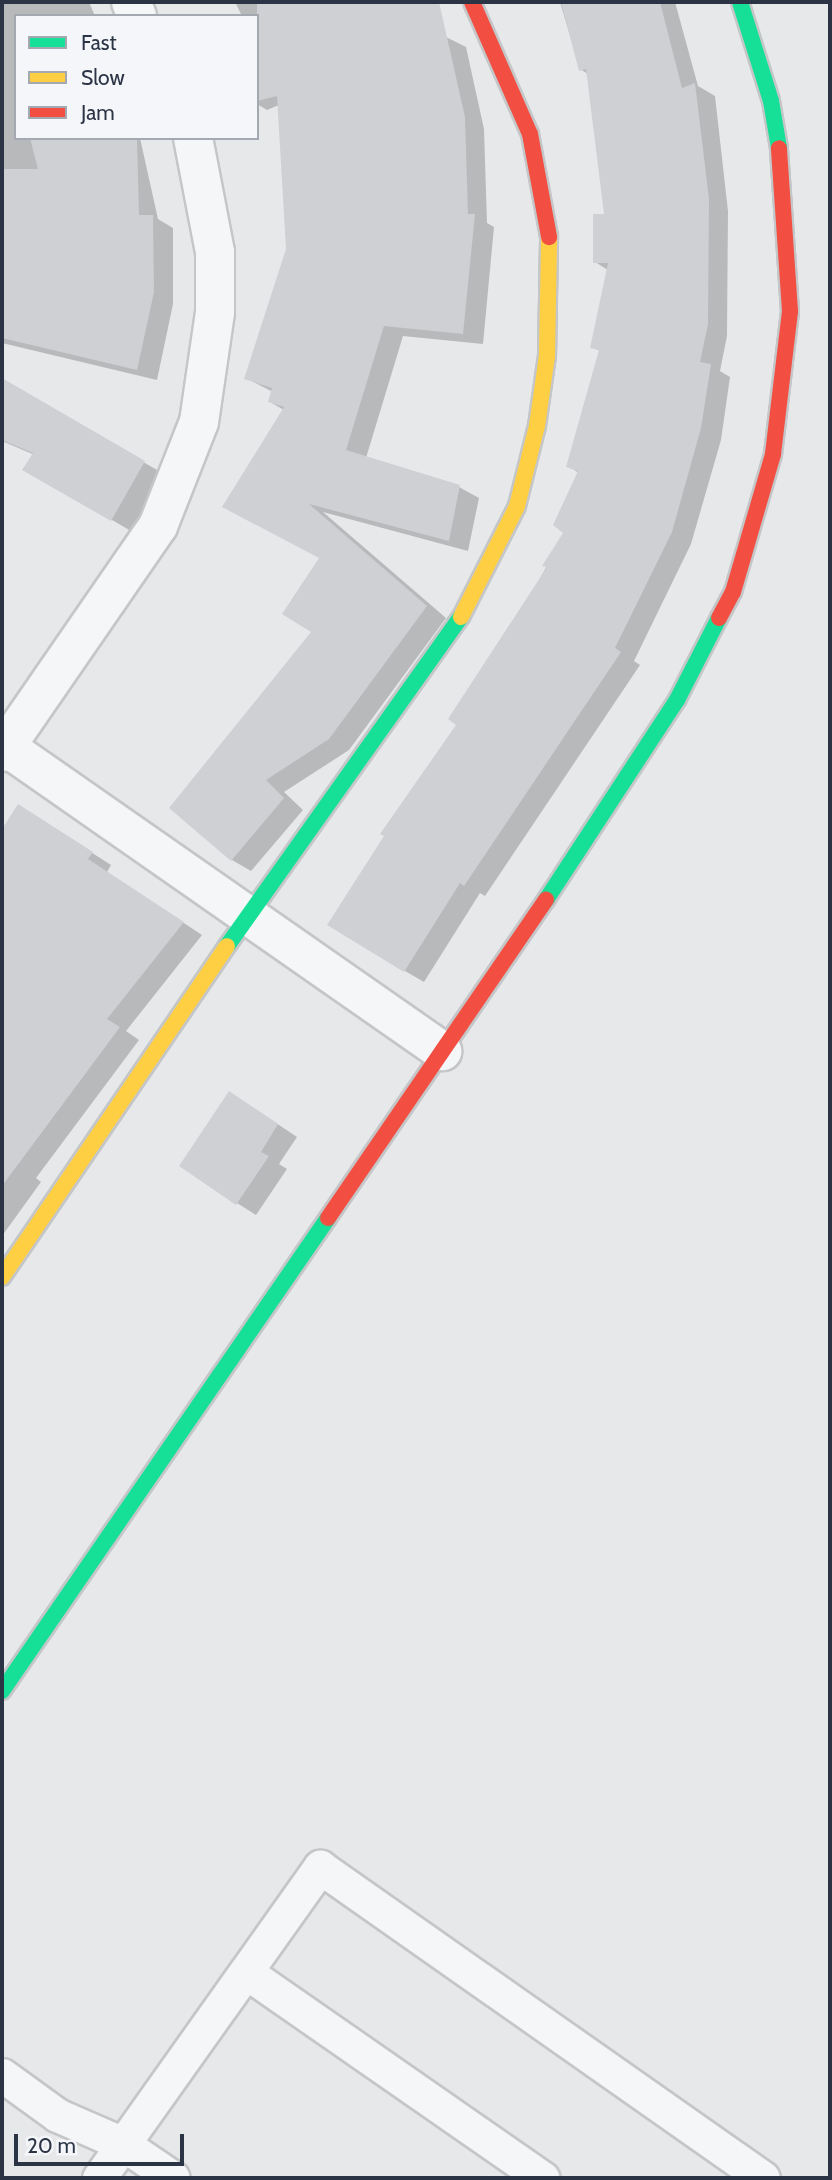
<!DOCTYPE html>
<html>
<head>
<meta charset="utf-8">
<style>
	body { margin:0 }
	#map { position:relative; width:832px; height:2180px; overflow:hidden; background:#e6e8ea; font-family:Cabin,sans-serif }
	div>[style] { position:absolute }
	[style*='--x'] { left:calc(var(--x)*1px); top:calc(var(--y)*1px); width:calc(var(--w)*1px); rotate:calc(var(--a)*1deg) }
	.shadow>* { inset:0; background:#0003 }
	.building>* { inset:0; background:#ced0d3 }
	.roads { filter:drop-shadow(2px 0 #c4c6c8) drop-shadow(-2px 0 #c4c6c8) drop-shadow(0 2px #c4c6c8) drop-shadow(0 -2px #c4c6c8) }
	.lane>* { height:33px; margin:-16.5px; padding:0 16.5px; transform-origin:16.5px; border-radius:16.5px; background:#f5f6f7 }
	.street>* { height:38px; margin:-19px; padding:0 19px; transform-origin:19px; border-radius:19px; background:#f5f6f7 }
	.fast>* { height:16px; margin:-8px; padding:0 8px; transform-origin:8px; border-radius:8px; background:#16e098 }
	.slow>* { height:16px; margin:-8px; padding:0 8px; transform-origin:8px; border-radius:8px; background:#ffcf43 }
	.jam>* { height:16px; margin:-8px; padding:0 8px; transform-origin:8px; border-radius:8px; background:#f24e42 }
	span { translate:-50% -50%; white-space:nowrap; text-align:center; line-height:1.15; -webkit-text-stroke:5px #f4f6f9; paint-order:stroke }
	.frame { position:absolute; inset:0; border:4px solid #2b3445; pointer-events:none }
	.legend { position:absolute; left:14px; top:14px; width:245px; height:126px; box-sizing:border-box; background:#f4f6f9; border:2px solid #a4a8b1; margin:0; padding:9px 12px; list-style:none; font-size:21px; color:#2b3445 }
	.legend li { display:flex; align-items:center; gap:14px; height:35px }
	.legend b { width:35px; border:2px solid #a4a8b1 }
	.scale { position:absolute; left:14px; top:2134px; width:170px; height:32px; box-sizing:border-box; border:4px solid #2b3445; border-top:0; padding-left:9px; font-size:21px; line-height:24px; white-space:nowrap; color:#2b3445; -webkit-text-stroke:5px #f4f6f9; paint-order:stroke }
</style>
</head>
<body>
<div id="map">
	<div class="shadow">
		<div style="clip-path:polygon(2px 2px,89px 2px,95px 16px,16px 16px,16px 138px,140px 138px,158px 219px,173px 228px,173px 304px,157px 380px,2px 343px)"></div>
		<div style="clip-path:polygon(235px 2px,428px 2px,444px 36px,466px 47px,484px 129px,487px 223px,494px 227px,483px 344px,403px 336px,366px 458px,459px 487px,479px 498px,468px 551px,323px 512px,446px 618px,349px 750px,284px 792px,303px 810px,251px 871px,232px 860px,314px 631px,321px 558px,284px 410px,270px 402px,273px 392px,246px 378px,288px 250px,279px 105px,267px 110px,257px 104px,257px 16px,242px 16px)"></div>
		<div style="clip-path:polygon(560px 2px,675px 2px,698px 86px,715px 96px,728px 211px,727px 336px,720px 371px,730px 377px,721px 440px,691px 544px,634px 661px,640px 665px,485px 896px,480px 893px,424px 982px,405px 971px,458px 724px,566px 532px,579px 473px,568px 466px,600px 351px,592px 347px,608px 270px,595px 262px,606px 216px,588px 74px,580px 69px)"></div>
		<div style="clip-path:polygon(2px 380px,176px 481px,147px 502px,131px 531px,40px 478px,77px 473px,2px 441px)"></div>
		<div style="clip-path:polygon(19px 806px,111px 865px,107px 872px,202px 935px,126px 1031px,139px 1040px,36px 1178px,41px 1182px,2px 1236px,2px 833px)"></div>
		<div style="clip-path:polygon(249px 1105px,297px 1137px,279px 1164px,287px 1169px,256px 1215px,237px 1203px)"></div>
	</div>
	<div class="building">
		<div style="clip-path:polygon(257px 2px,439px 2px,465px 117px,468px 214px,475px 214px,463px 334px,384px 326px,346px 450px,460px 485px,449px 541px,309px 504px,427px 606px,329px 739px,266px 780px,284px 798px,231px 861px,169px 808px,311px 632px,282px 614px,319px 558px,222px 507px,284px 407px,268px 402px,272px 388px,244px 379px,286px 249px,277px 96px,257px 101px)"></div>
		<div style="clip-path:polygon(561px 2px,660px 2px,682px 88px,695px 83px,709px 199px,708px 324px,700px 362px,711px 364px,701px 428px,672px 532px,615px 648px,621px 652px,464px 886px,460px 883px,404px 972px,327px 925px,384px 836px,380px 834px,456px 725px,448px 719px,547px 567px,542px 566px,563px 533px,553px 525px,578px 471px,566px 467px,599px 350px,590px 348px,608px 263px,593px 263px,593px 214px,604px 214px,586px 69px,579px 71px)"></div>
		<div style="clip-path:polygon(30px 138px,137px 138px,139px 215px,153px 215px,154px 292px,137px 370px,2px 338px,2px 169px,38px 169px)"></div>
		<div style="clip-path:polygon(2px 378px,145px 461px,111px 521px,22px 470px,33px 453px,2px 440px)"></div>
		<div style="clip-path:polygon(18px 804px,93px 852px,88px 859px,184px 922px,107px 1019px,120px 1027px,2px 1186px,2px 829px)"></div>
		<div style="clip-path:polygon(229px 1091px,278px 1124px,261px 1152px,269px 1156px,236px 1205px,179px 1166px)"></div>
	</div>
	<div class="roads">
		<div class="lane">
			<div style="--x:246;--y:1972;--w:361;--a:34.8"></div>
			<div style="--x:2;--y:2075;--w:68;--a:36"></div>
			<div style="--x:57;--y:2115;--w:72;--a:23.7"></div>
			<div style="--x:123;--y:2144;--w:60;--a:34.2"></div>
			<div style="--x:99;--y:2178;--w:382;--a:-54.6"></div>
			<div style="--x:320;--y:1867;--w:541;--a:35.07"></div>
		</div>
		<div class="street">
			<div style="--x:131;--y:2;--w:15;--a:67"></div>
			<div style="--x:2;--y:744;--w:537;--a:34.9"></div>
			<div style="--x:2;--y:752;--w:275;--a:-55.4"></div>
			<div style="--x:158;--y:526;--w:112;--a:-68.5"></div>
			<div style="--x:199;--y:422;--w:111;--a:-81.7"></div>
			<div style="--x:215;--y:312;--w:60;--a:-90"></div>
			<div style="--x:215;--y:252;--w:116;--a:-100.9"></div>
		</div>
		<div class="fast">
			<div style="--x:740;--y:2;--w:104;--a:72.6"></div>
			<div style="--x:771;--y:101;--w:48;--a:80.3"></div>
			<div style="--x:546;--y:900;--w:239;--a:-56.8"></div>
			<div style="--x:677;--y:700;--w:92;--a:-62.9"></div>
			<div style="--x:227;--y:946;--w:404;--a:-54.6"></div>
			<div style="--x:2;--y:1691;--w:574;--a:-55.42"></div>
		</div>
		<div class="slow">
			<div style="--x:461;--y:617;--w:124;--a:-63.2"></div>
			<div style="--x:517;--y:506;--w:82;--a:-76"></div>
			<div style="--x:537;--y:426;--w:71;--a:-81.9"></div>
			<div style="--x:547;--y:356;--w:119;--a:-89"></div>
			<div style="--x:2;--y:1277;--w:400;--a:-55.8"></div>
		</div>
		<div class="jam">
			<div style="--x:472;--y:2;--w:144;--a:66.3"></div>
			<div style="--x:530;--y:134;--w:105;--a:79.5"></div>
			<div style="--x:719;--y:618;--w:30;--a:-62"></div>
			<div style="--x:733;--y:592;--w:144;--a:-73.8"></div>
			<div style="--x:773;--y:454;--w:144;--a:-83.2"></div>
			<div style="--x:790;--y:311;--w:163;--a:-93.9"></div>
			<div style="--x:328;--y:1218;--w:386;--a:-55.6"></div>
		</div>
	</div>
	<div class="frame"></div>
	<ul class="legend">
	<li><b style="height:9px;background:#16e098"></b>Fast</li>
	<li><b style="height:9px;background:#ffcf43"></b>Slow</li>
	<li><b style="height:9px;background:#f24e42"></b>Jam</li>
	</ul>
	<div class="scale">20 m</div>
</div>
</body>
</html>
